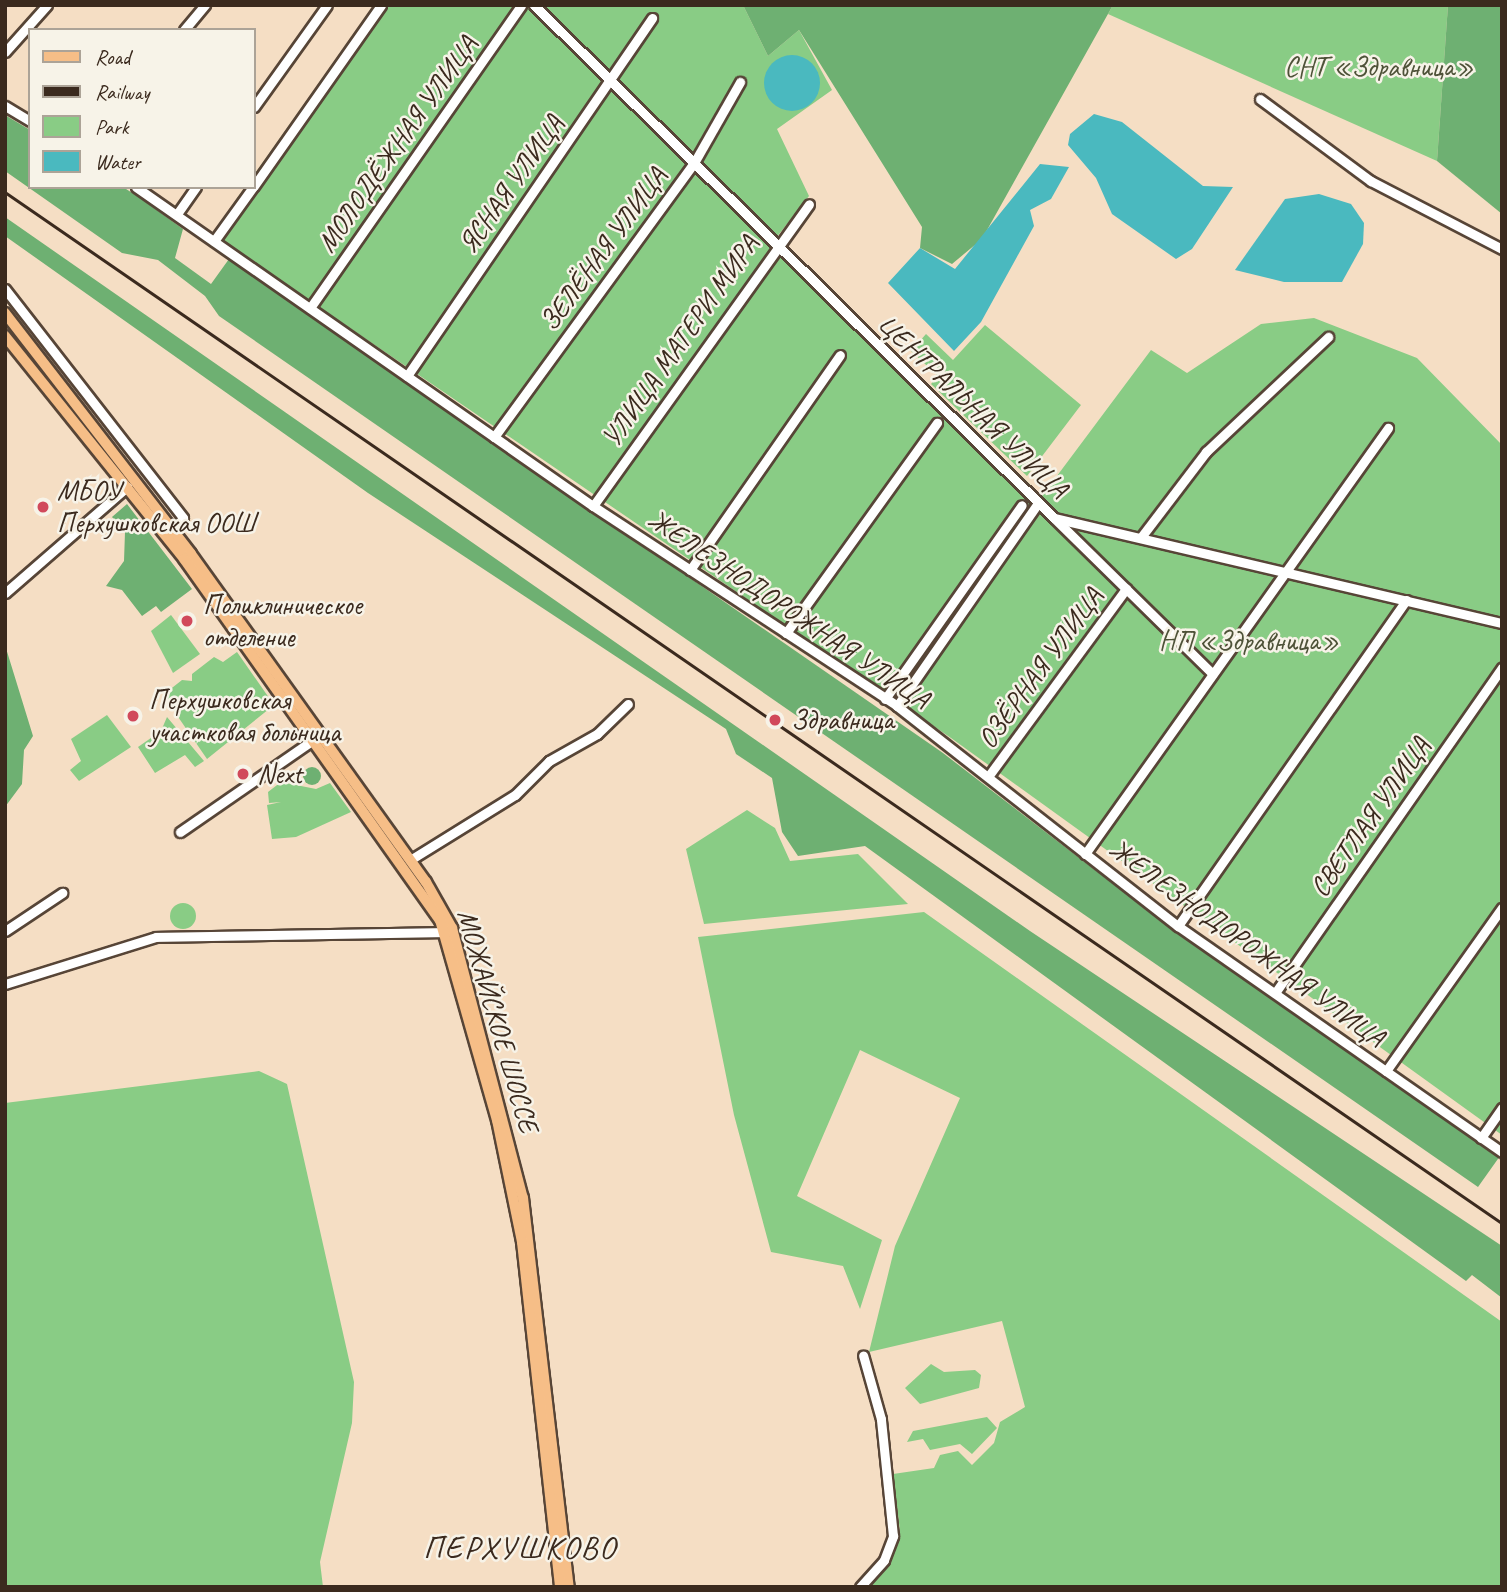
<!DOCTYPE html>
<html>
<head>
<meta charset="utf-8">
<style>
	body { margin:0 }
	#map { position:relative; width:1507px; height:1592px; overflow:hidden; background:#f5dec4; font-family:Caveat,sans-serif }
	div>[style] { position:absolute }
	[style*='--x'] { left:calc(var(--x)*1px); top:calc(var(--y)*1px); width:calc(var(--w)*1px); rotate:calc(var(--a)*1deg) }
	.green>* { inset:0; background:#89cc85 }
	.round { border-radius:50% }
	.forest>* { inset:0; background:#6eb072 }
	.water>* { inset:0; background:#4ab9bf }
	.roads { filter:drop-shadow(2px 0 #574537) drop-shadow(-2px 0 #574537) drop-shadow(0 2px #574537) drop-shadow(0 -2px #574537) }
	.minor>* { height:9px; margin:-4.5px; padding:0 4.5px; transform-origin:4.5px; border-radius:4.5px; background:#fff }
	.major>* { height:10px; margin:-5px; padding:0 5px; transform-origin:5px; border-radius:5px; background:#f6be87 }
	.rail>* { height:2.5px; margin:-1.25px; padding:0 1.25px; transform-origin:1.25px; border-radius:1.25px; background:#3b2a1e }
	.dots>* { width:19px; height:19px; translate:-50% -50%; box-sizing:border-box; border:4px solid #f7f3e8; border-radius:50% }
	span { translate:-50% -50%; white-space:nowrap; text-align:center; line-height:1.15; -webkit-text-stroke:5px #f7f3e8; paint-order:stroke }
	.park-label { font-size:28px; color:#4e5238 }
	.street-label { font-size:28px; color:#3b2a1e }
	.poi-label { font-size:28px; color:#3b2a1e }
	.left { translate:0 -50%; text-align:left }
	.quarter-label { font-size:32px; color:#3b2a1e; letter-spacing:2px }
	.frame { position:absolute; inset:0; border:7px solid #3b2a1e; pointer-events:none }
	.legend { position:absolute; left:28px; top:28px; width:228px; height:161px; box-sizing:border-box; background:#f7f3e8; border:2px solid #aca397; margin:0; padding:9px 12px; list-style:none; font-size:21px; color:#3b2a1e }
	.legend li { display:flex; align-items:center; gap:14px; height:35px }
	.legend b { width:35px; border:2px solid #aca397 }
</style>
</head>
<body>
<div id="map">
	<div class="green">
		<div style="clip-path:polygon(374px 5px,743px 5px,768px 56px,799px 30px,832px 90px,777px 129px,809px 196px,776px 238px,1042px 496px,1151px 350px,1187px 373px,1261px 324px,1314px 318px,1417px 358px,1502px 445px,1502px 1135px,951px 738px,212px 234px,245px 187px,254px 187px,254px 175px)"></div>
		<div style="clip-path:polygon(1113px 5px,1448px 5px,1437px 161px,1108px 14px)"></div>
		<div style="clip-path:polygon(985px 325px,1081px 405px,1027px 476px,931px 384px,938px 376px,911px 351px,926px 334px,953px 360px)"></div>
		<div style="clip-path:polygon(171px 615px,200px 654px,173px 673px,151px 631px)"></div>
		<div style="clip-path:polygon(237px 652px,274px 705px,207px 759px,163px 695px,182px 680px,192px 681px,192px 674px,214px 657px,223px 662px)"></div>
		<div style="clip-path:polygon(107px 715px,131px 747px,79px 781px,70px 770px,81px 761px,71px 739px)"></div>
		<div style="clip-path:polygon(167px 717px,204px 761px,195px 767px,185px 755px,155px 773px,138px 747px,161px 731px)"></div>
		<div style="clip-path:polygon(281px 782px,316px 789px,330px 783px,351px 812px,296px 837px,272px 839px,267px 805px,281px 802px,269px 803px,268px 792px)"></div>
		<div style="clip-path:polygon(747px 810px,775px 828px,790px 861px,858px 854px,908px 904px,704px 924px,686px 849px)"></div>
		<div class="round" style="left:170px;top:903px;width:26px;height:26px"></div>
		<div style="clip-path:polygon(924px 912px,1502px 1322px,1502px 1587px,869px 1587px,900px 1531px,893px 1474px,934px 1468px,940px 1455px,958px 1451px,972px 1465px,994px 1443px,1000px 1422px,1025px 1407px,1002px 1321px,869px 1352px,895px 1246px,960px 1098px,860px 1050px,797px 1196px,882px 1240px,860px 1309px,843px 1266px,771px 1252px,734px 1115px,698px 937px)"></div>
		<div style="clip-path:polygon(259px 1071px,287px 1084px,354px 1382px,352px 1423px,320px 1562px,323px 1587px,5px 1587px,5px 1103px)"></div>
		<div style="clip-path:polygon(931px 1364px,944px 1372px,975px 1370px,981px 1375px,979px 1388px,920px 1404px,905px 1388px)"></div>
		<div style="clip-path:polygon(987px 1417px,997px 1428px,972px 1454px,960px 1444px,930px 1450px,923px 1439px,907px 1442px,913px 1431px)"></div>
	</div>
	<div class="forest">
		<div style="clip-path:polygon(743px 5px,1113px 5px,982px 239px,952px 264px,920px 248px,922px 227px,799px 30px,768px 56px)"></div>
		<div style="clip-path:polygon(1448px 5px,1502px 5px,1502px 214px,1437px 161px)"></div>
		<div style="clip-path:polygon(5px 115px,30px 130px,30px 187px,123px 187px,140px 198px,183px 229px,175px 258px,211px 284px,229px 259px,943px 753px,1165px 924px,1500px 1156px,1478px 1187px,219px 316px,205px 296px,158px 260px,122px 253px,5px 171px)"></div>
		<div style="clip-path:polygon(5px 217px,1030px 931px,1502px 1246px,1502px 1298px,1472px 1275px,1466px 1281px,865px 846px,798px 856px,782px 832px,772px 778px,736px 754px,726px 729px,368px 493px,5px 236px)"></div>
		<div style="clip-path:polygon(127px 504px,192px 589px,161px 612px,156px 606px,142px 616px,122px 590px,106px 586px,124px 561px,125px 532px,112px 517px)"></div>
		<div style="clip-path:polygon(5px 645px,33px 736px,24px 750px,22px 784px,5px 807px)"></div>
		<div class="round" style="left:303px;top:767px;width:18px;height:18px"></div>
	</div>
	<div class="water">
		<div class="round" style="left:764px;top:55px;width:56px;height:56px"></div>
		<div style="clip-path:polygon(1094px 114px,1122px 122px,1203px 186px,1233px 187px,1192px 249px,1176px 259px,1112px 214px,1096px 178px,1068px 145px,1070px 134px)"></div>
		<div style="clip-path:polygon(1040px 164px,1069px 167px,1051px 199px,1030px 210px,1034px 226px,981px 322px,954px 351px,888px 283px,920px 248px,955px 269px)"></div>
		<div style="clip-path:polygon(1319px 194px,1351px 204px,1364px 223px,1363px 244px,1342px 282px,1284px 282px,1235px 270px,1285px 199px)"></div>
	</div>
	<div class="roads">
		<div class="minor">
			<div style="--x:534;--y:5;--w:730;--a:44.61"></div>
			<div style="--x:1054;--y:518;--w:460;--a:13.2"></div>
			<div style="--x:184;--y:30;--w:33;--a:-50"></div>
			<div style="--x:5;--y:52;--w:63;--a:-48.2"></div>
			<div style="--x:1260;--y:99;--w:138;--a:36.5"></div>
			<div style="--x:1371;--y:181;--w:148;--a:27.4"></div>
			<div style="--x:5;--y:106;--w:29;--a:31"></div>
			<div style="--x:254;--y:107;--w:125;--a:-54.4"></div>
			<div style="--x:254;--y:186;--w:221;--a:-54.9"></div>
			<div style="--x:136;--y:187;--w:557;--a:34.92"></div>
			<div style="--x:593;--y:506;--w:364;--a:33.3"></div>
			<div style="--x:897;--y:706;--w:357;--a:38.1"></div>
			<div style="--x:1178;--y:926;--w:395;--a:34.9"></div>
			<div style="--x:177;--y:214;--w:33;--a:-55"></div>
			<div style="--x:214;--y:241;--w:67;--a:-54.2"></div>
			<div style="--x:5;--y:289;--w:290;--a:52.1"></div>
			<div style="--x:183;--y:518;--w:17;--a:123"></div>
			<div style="--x:310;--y:308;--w:369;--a:-55.1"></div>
			<div style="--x:407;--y:376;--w:434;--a:-55.6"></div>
			<div style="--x:494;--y:437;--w:341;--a:-53.9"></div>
			<div style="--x:695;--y:161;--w:91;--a:-60.3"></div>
			<div style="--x:593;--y:506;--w:371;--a:-54.4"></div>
			<div style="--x:1055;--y:519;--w:221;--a:44.5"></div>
			<div style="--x:1142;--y:536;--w:106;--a:-52.7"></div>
			<div style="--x:1206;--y:452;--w:168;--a:-43.3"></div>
			<div style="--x:690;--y:570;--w:262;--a:-55.1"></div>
			<div style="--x:5;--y:593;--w:162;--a:-41"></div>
			<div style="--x:786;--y:633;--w:259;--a:-54.3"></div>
			<div style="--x:885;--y:699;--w:237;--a:-54.8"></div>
			<div style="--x:897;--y:706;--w:247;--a:-55.2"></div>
			<div style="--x:990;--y:774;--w:230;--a:-53.7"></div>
			<div style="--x:180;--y:832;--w:162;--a:-34.7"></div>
			<div style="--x:1085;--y:854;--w:523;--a:-54.58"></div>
			<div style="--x:410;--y:860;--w:123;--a:-31.8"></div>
			<div style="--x:515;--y:795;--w:48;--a:-45"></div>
			<div style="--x:549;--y:761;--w:55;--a:-29.4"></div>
			<div style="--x:597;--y:734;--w:43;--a:-44.1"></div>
			<div style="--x:1178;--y:926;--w:398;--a:-55"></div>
			<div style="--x:5;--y:931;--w:69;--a:-33.7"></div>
			<div style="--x:5;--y:984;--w:158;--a:-17.3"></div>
			<div style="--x:156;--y:937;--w:288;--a:-1"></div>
			<div style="--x:1275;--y:993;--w:397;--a:-55.1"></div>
			<div style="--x:1386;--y:1071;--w:200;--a:-54.6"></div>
			<div style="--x:1481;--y:1138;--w:37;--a:-55"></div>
			<div style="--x:860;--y:1587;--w:36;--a:-48"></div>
			<div style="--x:884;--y:1560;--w:26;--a:-69"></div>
			<div style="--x:893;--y:1536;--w:118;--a:-95.9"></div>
			<div style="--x:881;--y:1419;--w:66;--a:-105.7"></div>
		</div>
		<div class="major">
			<div style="--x:5;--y:313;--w:304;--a:52.3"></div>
			<div style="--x:191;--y:554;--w:403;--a:54.4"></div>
			<div style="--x:426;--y:882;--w:53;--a:60.5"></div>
			<div style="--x:452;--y:928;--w:279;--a:75.3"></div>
			<div style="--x:523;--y:1198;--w:392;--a:83.3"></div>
			<div style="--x:5;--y:336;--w:286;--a:51.2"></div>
			<div style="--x:184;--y:559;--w:443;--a:54.7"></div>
			<div style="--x:440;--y:920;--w:208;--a:74.1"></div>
			<div style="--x:497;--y:1120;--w:125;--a:78.4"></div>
			<div style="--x:522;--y:1242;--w:347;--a:83.7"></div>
		</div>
	</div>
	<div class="rail">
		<div style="--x:5;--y:192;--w:1818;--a:34.56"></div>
	</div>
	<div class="dots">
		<div style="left:43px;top:507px;background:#d1495b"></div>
		<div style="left:187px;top:621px;background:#d1495b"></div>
		<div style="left:133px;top:716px;background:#d1495b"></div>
		<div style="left:775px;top:720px;background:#d1495b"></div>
		<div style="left:243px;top:774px;background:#d1495b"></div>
	</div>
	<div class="park-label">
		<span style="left:1379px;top:67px">СНТ «Здравница»</span>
		<span style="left:1249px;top:641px">НП «Здравница»</span>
	</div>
	<div class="street-label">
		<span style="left:397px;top:144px;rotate:-55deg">МОЛОДЁЖНАЯ УЛИЦА</span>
		<span style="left:511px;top:184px;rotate:-55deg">ЯСНАЯ УЛИЦА</span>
		<span style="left:603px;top:249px;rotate:-54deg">ЗЕЛЁНАЯ УЛИЦА</span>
		<span style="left:680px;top:341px;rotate:-55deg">УЛИЦА МАТЕРИ МИРА</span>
		<span style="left:973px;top:406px;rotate:44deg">ЦЕНТРАЛЬНАЯ УЛИЦА</span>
		<span style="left:789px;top:609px;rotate:34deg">ЖЕЛЕЗНОДОРОЖНАЯ УЛИЦА</span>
		<span style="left:1040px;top:668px;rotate:-54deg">ОЗЁРНАЯ УЛИЦА</span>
		<span style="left:1370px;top:817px;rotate:-55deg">СВЕТЛАЯ УЛИЦА</span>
		<span style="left:1247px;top:943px;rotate:36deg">ЖЕЛЕЗНОДОРОЖНАЯ УЛИЦА</span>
		<span style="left:498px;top:1021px;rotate:74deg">МОЖАЙСКОЕ ШОССЕ</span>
	</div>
	<div class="poi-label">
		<span class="left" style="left:57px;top:507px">МБОУ<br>Перхушковская ООШ</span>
		<span class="left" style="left:203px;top:621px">Поликлиническое<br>отделение</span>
		<span class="left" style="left:149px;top:716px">Перхушковская<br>участковая больница</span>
		<span class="left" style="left:791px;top:720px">Здравница</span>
		<span class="left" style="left:257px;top:774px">Next</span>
	</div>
	<div class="quarter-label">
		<span style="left:520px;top:1548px">ПЕРХУШКОВО</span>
	</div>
	<div class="frame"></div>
	<ul class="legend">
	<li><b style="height:9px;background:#f6be87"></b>Road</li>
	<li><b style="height:9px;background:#3b2a1e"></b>Railway</li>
	<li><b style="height:19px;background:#89cc85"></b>Park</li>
	<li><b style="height:19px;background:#4ab9bf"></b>Water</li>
	</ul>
</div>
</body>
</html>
